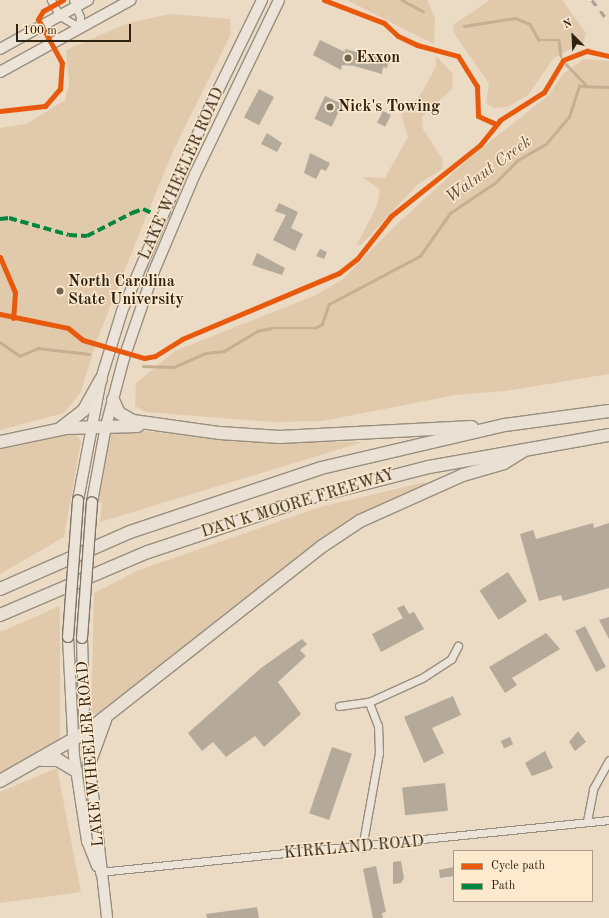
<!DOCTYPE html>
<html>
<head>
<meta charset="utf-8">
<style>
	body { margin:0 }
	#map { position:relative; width:609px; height:918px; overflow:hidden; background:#ebdac4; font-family:"Old Standard TT",serif }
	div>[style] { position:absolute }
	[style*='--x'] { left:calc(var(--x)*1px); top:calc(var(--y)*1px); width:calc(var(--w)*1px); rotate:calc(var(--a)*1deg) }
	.green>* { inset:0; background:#e1caac }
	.stream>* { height:2.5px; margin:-1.25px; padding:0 1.25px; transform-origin:1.25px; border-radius:1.25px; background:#c5af92 }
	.building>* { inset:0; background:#b5a99a; transform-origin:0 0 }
	.roads { filter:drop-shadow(1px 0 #988e7f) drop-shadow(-1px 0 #988e7f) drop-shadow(0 1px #988e7f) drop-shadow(0 -1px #988e7f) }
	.street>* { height:7px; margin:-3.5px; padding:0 3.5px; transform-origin:3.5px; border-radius:3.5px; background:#ede4d9 }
	.secondary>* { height:10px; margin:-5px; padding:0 5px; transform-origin:5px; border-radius:5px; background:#ede4d9 }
	.highway>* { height:12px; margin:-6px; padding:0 6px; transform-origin:6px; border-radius:6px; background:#eae0d3 }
	.rail>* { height:2.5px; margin-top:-1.25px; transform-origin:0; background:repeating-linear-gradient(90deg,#a9a198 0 7px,transparent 0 14px) }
	.bridges { filter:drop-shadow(1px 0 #7e7467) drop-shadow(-1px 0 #7e7467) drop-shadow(0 1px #7e7467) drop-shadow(0 -1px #7e7467) }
	.secondary-bridge>* { height:10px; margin:-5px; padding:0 5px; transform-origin:5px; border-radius:5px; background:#ede4d9 }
	.quiet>* { height:4px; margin-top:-2px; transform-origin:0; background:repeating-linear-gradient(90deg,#00873e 0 8px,transparent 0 12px) }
	.cycleway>* { height:5px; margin:-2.5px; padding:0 2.5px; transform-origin:2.5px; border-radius:2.5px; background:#e8590c }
	.dots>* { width:11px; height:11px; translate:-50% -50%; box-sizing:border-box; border:2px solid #fce9ce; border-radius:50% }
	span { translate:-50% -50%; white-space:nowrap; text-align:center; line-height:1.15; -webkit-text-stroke:3px #fce9ce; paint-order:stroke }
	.poi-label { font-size:16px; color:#2e2212; font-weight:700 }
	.left { translate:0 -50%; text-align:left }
	.street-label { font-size:16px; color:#2e2212 }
	.water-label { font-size:17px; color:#5d4d37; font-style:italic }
	.legend { position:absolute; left:453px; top:850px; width:140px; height:52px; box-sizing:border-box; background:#fce9ce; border:1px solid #aa9983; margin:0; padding:5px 7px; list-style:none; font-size:12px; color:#2e2212 }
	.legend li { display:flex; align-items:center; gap:8px; height:20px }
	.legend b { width:20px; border:1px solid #aa9983 }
	.north { position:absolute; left:553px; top:16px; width:40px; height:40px; -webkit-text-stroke:3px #fce9ce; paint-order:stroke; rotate:336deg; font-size:11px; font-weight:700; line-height:16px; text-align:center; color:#2e2212 }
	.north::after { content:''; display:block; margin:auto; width:14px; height:18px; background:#2e2212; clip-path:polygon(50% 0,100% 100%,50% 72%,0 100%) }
	.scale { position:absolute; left:16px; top:24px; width:115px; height:18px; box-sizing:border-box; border:2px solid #2e2212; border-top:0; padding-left:5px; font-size:12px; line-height:14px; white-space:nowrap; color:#2e2212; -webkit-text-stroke:3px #fce9ce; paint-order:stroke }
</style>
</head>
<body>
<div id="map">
	<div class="green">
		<div style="clip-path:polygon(347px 0,427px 0,435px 18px,434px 44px)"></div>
		<div style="clip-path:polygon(490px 0,562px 0,586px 33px,584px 42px,554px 58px,528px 95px,507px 107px,494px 108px,486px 103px,489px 84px,454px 33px,453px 25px)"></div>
		<div style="clip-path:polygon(171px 14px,230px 19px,231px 34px,174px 149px,144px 222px,97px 340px,81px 392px,64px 413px,0 430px,0 128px,26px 124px,65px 100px,69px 84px,66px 50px,128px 23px)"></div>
		<div style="clip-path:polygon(436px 56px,453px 74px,452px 89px,422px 117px,423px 129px,443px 160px,442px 169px,417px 185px,362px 244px,356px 246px,377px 206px,380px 189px,362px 177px,385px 178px,408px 137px,401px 114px,408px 111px,422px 92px,436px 66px)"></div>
		<div style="clip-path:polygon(584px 59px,609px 61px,609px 374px,505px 391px,455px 395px,323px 421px,273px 422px,184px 415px,146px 412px,135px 406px,136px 383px,175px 351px,316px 295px,343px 279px,393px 228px,468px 159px,549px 95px,563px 74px)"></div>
		<div style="clip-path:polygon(134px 430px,255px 442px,363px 442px,100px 522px,102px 503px,98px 502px,110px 434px,113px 431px)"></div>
		<div style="clip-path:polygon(74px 432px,81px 441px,64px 537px,0 574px,0 446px)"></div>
		<div style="clip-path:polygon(425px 482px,425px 485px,357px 518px,296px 558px,110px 706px,96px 715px,91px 713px,94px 593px,139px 570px,320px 507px)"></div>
		<div style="clip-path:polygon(60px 606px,60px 742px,0 775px,0 632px)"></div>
		<div style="clip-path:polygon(57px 768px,81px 892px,0 903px,0 792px)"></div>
	</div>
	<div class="stream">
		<div style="--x:402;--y:0;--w:24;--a:28"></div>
		<div style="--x:464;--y:26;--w:52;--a:-8.9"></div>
		<div style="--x:515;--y:18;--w:16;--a:22"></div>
		<div style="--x:530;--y:24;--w:18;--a:61"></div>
		<div style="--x:539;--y:40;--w:20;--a:0"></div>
		<div style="--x:559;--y:40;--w:16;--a:83"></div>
		<div style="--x:566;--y:64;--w:28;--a:46"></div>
		<div style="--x:0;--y:342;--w:24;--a:35"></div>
		<div style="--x:20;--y:356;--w:20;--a:-24"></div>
		<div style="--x:38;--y:348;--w:51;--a:6.7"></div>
		<div style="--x:143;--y:366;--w:31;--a:2"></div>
		<div style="--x:174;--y:367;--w:35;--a:-24"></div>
		<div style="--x:206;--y:353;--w:18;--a:-6"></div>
		<div style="--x:224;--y:351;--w:39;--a:-31"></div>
		<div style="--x:257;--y:331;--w:14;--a:-12"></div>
		<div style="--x:271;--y:328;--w:44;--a:0"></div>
		<div style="--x:315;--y:328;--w:8;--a:-30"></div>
		<div style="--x:322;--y:324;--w:21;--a:-71"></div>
		<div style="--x:329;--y:304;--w:103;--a:-27.8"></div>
		<div style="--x:420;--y:256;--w:52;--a:-55.1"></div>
		<div style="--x:450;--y:213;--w:55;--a:-34"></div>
		<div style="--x:496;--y:182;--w:31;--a:-45"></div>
		<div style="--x:518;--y:160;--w:32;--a:-30"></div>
		<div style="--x:546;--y:144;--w:35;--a:-50"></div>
		<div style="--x:569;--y:117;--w:33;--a:-72"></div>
		<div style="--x:579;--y:86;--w:30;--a:2"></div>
	</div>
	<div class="building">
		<div style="clip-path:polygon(320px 40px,345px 52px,345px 49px,389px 60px,387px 68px,383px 67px,382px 74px,354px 66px,342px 65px,341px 70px,313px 55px)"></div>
		<div style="left:259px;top:89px;width:17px;height:32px;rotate:28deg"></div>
		<div style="left:325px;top:96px;width:19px;height:25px;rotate:25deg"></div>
		<div style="left:383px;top:111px;width:9px;height:13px;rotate:27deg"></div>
		<div style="clip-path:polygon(267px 133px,282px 143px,277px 152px,261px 144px)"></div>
		<div style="clip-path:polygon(310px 153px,330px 163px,326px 171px,321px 169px,316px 179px,304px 173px)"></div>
		<div style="clip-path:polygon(279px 203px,298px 212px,291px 228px,303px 234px,295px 251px,273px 240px,286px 215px,275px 211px)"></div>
		<div style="clip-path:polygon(320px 249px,327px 252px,324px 259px,316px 256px)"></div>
		<div style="clip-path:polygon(257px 253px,285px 268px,282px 275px,252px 265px)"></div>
		<div style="clip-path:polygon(593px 523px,594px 528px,609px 523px,609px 588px,563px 601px,561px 595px,539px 601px,520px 534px,533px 530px,536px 539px)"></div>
		<div style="left:508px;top:572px;width:35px;height:34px;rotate:57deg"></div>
		<div style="clip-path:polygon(404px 605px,409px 614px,414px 612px,424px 629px,381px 652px,372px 634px,403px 618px,397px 608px)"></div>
		<div style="clip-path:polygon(609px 617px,609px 639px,599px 620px)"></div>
		<div style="left:585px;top:626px;width:46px;height:11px;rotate:63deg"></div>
		<div style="clip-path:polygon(546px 633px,560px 649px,512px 678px,517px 685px,505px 693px,489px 667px)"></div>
		<div style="clip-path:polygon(302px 639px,307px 644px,300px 650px,306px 656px,278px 682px,301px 714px,264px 747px,255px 736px,226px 757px,213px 742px,202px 751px,188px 733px,261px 668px)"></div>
		<div style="clip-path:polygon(453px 696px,461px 715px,432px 728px,444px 753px,424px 763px,404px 717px)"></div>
		<div style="clip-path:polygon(578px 731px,586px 742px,575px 751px,569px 742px)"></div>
		<div style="left:510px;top:737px;width:8px;height:10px;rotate:67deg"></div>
		<div style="left:332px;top:747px;width:21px;height:70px;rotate:19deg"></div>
		<div style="clip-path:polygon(545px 751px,553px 768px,532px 776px,525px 763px)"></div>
		<div style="left:445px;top:783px;width:28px;height:43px;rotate:84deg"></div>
		<div style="clip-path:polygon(401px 861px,404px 878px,401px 883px,393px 884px,393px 862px)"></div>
		<div style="clip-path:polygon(376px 866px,386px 912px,382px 913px,383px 918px,373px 918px,363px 869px)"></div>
		<div style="clip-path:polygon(454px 867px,454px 876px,440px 878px,439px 870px)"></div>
		<div style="clip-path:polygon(257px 907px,259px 918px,207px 918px,206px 914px)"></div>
	</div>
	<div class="roads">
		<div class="street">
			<div style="--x:51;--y:0;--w:18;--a:61"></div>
			<div style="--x:60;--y:16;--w:22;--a:30"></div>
			<div style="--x:79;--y:27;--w:10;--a:-84"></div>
			<div style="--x:80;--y:17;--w:18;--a:-112"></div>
			<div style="--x:339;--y:706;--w:30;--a:-8"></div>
			<div style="--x:587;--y:821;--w:33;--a:-79"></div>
			<div style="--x:593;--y:789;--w:33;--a:-61"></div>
			<div style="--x:362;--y:848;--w:97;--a:-79.9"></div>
			<div style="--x:379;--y:753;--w:27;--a:-92"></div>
			<div style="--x:378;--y:726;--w:26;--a:-111"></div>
			<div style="--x:369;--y:702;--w:58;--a:-24.4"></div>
			<div style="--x:422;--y:678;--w:35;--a:-33"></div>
			<div style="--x:451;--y:659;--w:15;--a:-62"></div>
			<div style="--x:99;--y:872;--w:513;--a:-5.82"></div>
		</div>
		<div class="secondary">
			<div style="--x:0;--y:49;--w:101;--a:-29.1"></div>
			<div style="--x:0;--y:72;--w:149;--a:-28.8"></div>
			<div style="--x:78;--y:500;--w:123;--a:-79.2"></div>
			<div style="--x:101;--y:379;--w:71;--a:-72.8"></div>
			<div style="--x:122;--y:311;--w:211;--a:-66.8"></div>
			<div style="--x:205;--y:117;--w:130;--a:-64"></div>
			<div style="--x:92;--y:502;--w:77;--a:-79.6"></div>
			<div style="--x:106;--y:426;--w:70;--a:-75.2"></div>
			<div style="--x:124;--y:358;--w:92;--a:-71"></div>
			<div style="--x:154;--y:271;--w:105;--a:-67.1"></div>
			<div style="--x:195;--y:174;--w:193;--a:-64.2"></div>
			<div style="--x:68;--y:637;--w:119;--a:87.1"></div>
			<div style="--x:74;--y:756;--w:86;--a:81.3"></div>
			<div style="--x:87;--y:841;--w:27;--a:68"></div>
			<div style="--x:82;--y:638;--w:77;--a:88.5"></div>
			<div style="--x:84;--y:715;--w:204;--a:83.5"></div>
		</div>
		<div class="highway">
			<div style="--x:113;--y:400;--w:14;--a:65"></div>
			<div style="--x:119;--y:413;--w:16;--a:30"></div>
			<div style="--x:133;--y:421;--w:88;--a:7.9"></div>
			<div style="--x:220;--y:433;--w:60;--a:3.8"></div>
			<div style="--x:280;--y:437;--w:192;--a:-3"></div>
			<div style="--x:61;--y:428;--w:29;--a:-38"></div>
			<div style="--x:84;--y:410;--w:35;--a:-61"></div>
			<div style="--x:0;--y:442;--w:67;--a:-12"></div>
			<div style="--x:66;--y:428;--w:72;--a:-1.6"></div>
			<div style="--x:0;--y:589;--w:142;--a:-23.7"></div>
			<div style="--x:130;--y:532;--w:201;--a:-18.5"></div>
			<div style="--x:321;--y:468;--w:189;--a:-13.2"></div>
			<div style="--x:505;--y:425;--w:105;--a:-7.7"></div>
			<div style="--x:0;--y:615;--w:161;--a:-23.1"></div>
			<div style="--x:148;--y:552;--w:173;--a:-18.5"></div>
			<div style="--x:312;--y:497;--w:121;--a:-14.4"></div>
			<div style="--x:429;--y:467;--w:183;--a:-10.1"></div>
			<div style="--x:42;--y:760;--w:16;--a:0"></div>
			<div style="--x:58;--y:760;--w:21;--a:31"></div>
			<div style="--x:89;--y:764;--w:47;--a:-70"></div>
			<div style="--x:0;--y:781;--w:99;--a:-29.7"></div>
			<div style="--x:86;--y:732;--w:299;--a:-38.2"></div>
			<div style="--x:321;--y:547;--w:47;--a:-33.7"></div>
			<div style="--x:360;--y:521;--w:113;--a:-24.1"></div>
			<div style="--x:463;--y:475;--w:43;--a:-16.3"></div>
			<div style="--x:504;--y:463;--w:22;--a:-32"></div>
		</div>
	</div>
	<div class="rail">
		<div style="--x:592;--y:0;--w:28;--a:52"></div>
	</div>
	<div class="bridges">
		<div class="secondary-bridge">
			<div style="--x:68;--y:637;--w:137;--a:-85.8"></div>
			<div style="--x:82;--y:638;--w:136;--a:-85.8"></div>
		</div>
	</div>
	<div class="quiet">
		<div style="--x:0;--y:219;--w:9;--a:-6"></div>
		<div style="--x:9;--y:218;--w:62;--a:15.8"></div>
		<div style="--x:69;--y:235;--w:18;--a:3"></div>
		<div style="--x:87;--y:236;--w:51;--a:-27.1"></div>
		<div style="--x:132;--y:213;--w:12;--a:-20"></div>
		<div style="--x:143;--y:209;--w:10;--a:24"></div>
	</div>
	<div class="cycleway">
		<div style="--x:324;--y:0;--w:64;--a:21"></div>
		<div style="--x:384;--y:23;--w:19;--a:43"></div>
		<div style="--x:398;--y:36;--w:21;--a:25"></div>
		<div style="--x:417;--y:45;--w:42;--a:15"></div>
		<div style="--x:458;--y:56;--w:36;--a:58"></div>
		<div style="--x:477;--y:86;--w:30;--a:88"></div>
		<div style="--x:478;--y:116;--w:20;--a:24"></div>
		<div style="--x:0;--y:111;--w:45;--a:-6.3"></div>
		<div style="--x:45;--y:106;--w:23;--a:-49"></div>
		<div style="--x:60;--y:89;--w:26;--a:-86"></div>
		<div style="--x:62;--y:63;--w:50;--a:-118.6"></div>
		<div style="--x:38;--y:19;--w:9;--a:-58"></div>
		<div style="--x:43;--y:11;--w:23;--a:-29"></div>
		<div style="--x:0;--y:257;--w:38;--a:67"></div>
		<div style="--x:15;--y:292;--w:26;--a:94"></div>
		<div style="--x:0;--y:314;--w:69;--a:11.6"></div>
		<div style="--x:68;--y:328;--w:19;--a:39"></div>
		<div style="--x:83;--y:340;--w:64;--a:16.4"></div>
		<div style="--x:144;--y:358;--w:11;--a:-10"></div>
		<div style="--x:155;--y:356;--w:32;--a:-32"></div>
		<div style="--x:182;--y:339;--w:170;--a:-22.8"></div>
		<div style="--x:339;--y:273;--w:23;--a:-38"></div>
		<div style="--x:357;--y:259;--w:55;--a:-51.7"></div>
		<div style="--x:391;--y:216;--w:114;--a:-38.6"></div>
		<div style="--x:480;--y:145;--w:32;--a:-51"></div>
		<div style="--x:500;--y:120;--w:52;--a:-32.5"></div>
		<div style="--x:544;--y:92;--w:37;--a:-59"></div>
		<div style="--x:563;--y:60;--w:26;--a:-21"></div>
		<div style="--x:587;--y:51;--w:23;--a:13"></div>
	</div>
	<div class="dots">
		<div style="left:348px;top:58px;background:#706250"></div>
		<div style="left:330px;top:107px;background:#706250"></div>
		<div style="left:60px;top:291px;background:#706250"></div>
	</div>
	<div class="poi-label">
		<span class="left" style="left:356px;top:58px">Exxon</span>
		<span class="left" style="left:338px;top:107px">Nick's Towing</span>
		<span class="left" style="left:68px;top:291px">North Carolina<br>State University</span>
	</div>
	<div class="street-label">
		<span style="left:182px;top:174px;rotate:-66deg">LAKE WHEELER ROAD</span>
		<span style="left:298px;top:504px;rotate:-17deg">DAN K MOORE FREEWAY</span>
		<span style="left:91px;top:754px;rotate:-95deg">LAKE WHEELER ROAD</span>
		<span style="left:354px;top:848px;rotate:-5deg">KIRKLAND ROAD</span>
	</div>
	<div class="water-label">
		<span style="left:489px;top:170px;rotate:-36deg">Walnut Creek</span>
	</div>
	<ul class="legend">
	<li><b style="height:5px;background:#e8590c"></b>Cycle path</li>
	<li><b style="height:5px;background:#00873e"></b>Path</li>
	</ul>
	<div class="north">N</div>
	<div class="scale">100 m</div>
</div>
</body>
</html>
